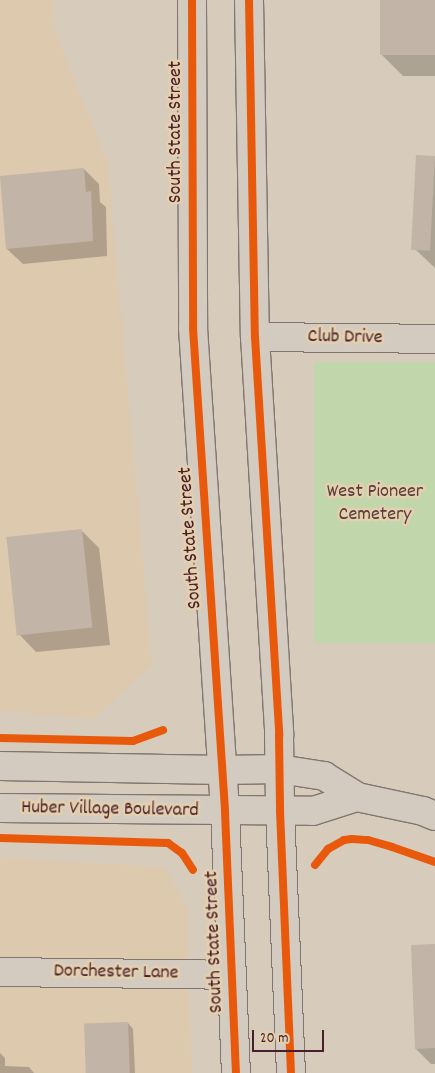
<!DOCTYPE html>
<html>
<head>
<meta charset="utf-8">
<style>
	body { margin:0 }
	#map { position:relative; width:435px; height:1073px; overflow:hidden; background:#d7ccbb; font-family:Dekko,sans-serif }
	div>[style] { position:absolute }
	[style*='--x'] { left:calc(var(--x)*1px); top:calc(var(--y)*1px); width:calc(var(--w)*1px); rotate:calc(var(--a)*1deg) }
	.built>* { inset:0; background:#dcc9ae }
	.green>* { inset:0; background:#c2d6ab; transform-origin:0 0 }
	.shadow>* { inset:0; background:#0003 }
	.building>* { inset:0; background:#c2b4a7; transform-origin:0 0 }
	.roads { filter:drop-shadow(1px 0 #82756f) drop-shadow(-1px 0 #82756f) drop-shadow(0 1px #82756f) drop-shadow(0 -1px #82756f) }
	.minor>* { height:28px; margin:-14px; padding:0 14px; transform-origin:14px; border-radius:14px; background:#d3cbbf }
	.major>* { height:28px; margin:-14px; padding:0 14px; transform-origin:14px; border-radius:14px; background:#d3cbbf }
	.cycleway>* { height:8px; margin:-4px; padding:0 4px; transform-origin:4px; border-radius:4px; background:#e8590c }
	span { translate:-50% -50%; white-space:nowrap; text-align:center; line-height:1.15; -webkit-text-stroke:5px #e4d0ae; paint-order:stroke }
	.street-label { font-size:20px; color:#4a1f2b }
	.park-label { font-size:20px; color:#593c3c }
	.scale { position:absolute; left:252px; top:1030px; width:72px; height:22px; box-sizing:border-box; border:2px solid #4a1f2b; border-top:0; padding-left:6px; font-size:15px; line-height:18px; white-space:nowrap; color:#4a1f2b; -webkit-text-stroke:4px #e4d0ae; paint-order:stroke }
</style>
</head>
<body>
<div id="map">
	<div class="built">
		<div style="clip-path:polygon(0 0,51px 0,57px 37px,108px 164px,152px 665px,94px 719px,0 711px)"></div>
		<div style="clip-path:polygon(0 858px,165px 867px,186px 906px,192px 1073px,0 1073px)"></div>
	</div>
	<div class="green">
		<div style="left:314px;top:362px;width:121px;height:281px"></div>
	</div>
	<div class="shadow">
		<div style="clip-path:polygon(382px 0,435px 0,435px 76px,403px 76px,382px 55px)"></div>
		<div style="clip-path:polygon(435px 157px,435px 268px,416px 250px)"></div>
		<div style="clip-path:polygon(84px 169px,99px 184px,100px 202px,106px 207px,107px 256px,23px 264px,7px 249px)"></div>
		<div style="clip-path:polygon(81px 530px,99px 548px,110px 645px,36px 652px,18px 633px)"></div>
		<div style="clip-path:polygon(435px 945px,435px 1064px,431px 1064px,416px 1049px)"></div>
		<div style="clip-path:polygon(128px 1023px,133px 1029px,135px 1073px,87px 1073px)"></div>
		<div style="clip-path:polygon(0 1053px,5px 1058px,5px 1066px,29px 1067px,34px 1073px,0 1073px)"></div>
	</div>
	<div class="building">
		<div style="left:380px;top:0;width:55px;height:55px"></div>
		<div style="left:416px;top:155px;width:19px;height:95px;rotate:3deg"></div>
		<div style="clip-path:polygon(84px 168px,86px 192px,91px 191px,93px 241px,6px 249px,0 176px)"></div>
		<div style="left:82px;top:529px;width:99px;height:76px;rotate:84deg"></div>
		<div style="clip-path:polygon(435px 944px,435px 1048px,415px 1049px,411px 945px)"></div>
		<div style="left:128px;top:1022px;width:51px;height:44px;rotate:88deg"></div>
	</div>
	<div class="roads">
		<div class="minor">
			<div style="--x:255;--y:337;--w:180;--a:0.6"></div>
			<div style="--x:0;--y:766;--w:223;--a:1"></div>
			<div style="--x:223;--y:770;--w:56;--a:-1"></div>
			<div style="--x:279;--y:769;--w:46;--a:8.8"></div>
			<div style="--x:324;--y:776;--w:39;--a:32"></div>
			<div style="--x:357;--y:797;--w:67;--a:12"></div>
			<div style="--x:423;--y:811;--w:13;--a:23"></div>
			<div style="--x:0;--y:808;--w:313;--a:0.5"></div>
			<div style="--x:313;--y:811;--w:46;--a:-17.7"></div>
			<div style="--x:0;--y:972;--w:232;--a:0.7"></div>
		</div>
		<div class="major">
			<div style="--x:192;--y:0;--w:328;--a:89.8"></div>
			<div style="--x:193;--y:328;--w:485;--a:86.2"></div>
			<div style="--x:225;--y:812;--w:261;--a:87.6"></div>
			<div style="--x:249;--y:0;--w:337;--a:89"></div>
			<div style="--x:255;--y:337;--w:399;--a:86.5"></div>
			<div style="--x:279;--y:735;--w:76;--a:89.2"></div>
			<div style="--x:280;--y:811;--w:262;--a:87.6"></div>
		</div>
	</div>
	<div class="cycleway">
		<div style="--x:192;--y:0;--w:328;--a:89.8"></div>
		<div style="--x:193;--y:328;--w:485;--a:86.2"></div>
		<div style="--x:225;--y:812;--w:261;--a:87.6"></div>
		<div style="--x:249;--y:0;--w:337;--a:89"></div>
		<div style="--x:255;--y:337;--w:399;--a:86.5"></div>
		<div style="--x:279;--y:735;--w:76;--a:89.2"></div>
		<div style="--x:280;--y:811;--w:262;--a:87.6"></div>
		<div style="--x:0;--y:738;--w:133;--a:1.3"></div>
		<div style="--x:133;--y:741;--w:32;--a:-20"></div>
		<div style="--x:0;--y:838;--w:168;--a:1.7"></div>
		<div style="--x:168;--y:843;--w:17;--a:36"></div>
		<div style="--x:182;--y:853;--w:20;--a:57"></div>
		<div style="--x:315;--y:865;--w:21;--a:-51"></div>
		<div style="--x:328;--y:849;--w:18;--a:-29"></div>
		<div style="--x:344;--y:840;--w:8;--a:-7"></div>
		<div style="--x:352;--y:839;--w:16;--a:4"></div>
		<div style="--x:368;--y:840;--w:25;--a:16"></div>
		<div style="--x:392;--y:847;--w:46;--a:19.2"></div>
	</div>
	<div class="street-label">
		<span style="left:176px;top:132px;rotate:-90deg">South State Street</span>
		<span style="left:345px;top:338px;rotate:1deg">Club Drive</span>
		<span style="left:191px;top:538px;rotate:-94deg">South State Street</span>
		<span style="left:110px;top:810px;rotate:1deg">Huber Village Boulevard</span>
		<span style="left:215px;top:942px;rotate:-92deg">South State Street</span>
		<span style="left:116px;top:973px;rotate:1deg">Dorchester Lane</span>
	</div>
	<div class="park-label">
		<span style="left:375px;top:504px">West Pioneer<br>Cemetery</span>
	</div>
	<div class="scale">20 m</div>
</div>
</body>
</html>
